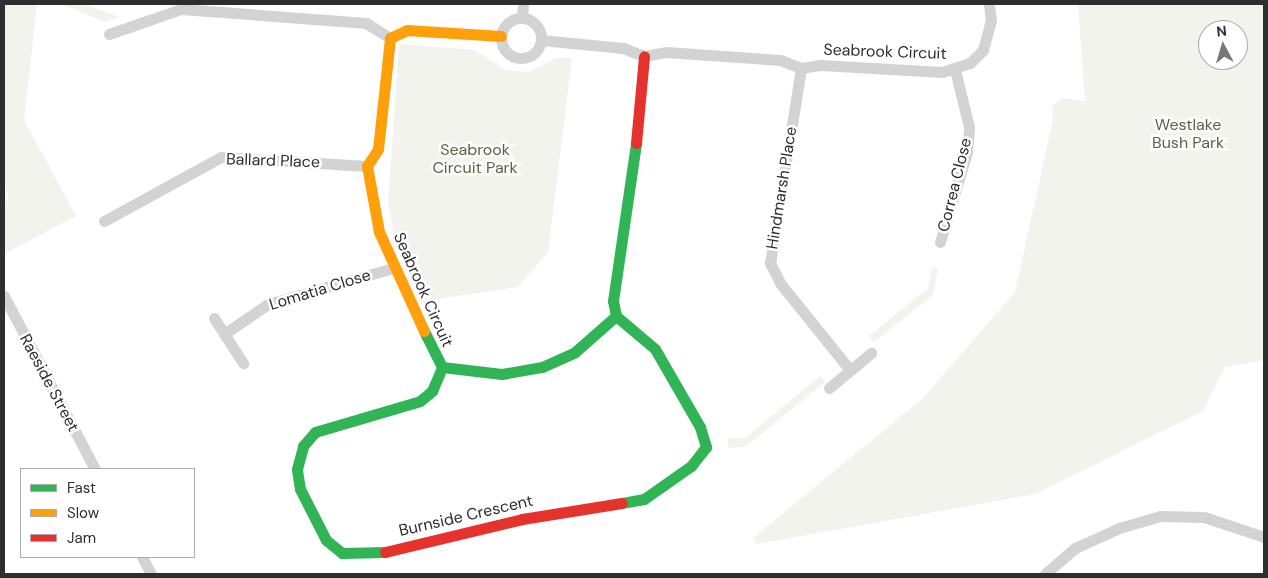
<!DOCTYPE html>
<html>
<head>
<meta charset="utf-8">
<style>
	body { margin:0 }
	#map { position:relative; width:1268px; height:578px; overflow:hidden; background:#fff; font-family:"DM Sans",sans-serif }
	div>[style] { position:absolute }
	[style*='--x'] { left:calc(var(--x)*1px); top:calc(var(--y)*1px); width:calc(var(--w)*1px); rotate:calc(var(--a)*1deg) }
	.green>* { inset:0; background:#f1f3ec }
	.street>* { height:11px; margin:-5.5px; padding:0 5.5px; transform-origin:5.5px; border-radius:5.5px; background:#d3d3d3 }
	.street>.ring { margin:-5.5px; padding:0; box-sizing:content-box; background:none; border:11px solid #d3d3d3; border-radius:50% }
	.fast>* { height:11px; margin:-5.5px; padding:0 5.5px; transform-origin:5.5px; border-radius:5.5px; background:#30b455 }
	.slow>* { height:11px; margin:-5.5px; padding:0 5.5px; transform-origin:5.5px; border-radius:5.5px; background:#ff9f0a }
	.jam>* { height:11px; margin:-5.5px; padding:0 5.5px; transform-origin:5.5px; border-radius:5.5px; background:#e5322d }
	span { translate:-50% -50%; white-space:nowrap; text-align:center; line-height:1.15; -webkit-text-stroke:5px #fff; paint-order:stroke }
	.street-label { font-size:16px; color:#2e2e2e }
	.park-label { font-size:16px; color:#556640 }
	.frame { position:absolute; inset:0; border:5px solid #2e2e2e; pointer-events:none }
	.legend { position:absolute; left:20px; top:468px; width:175px; height:90px; box-sizing:border-box; background:#fff; border:1px solid #ababab; margin:0; padding:6px 9px; list-style:none; font-size:15px; color:#2e2e2e }
	.legend li { display:flex; align-items:center; gap:10px; height:25px }
	.legend b { width:25px; border:1px solid #ababab }
	.north { position:absolute; left:1198px; top:20px; width:50px; height:50px; box-sizing:border-box; background:#fff; border:1px solid #ababab; border-radius:50%; rotate:354deg; font-size:14px; font-weight:700; line-height:20px; text-align:center; color:#2e2e2e }
	.north::after { content:''; display:block; margin:auto; width:18px; height:22px; background:#777; clip-path:polygon(50% 0,100% 100%,50% 72%,0 100%) }
</style>
</head>
<body>
<div id="map">
	<div class="green">
		<div style="clip-path:polygon(4px 4px,37px 4px,24px 120px,76px 216px,4px 254px,4px 202px,9px 197px,4px 185px)"></div>
		<div style="clip-path:polygon(61px 4px,84px 4px,119px 17px,105px 22px)"></div>
		<div style="clip-path:polygon(evenodd,1078px 4px,1264px 4px,1264px 360px,1225px 367px,1203px 411px,1035px 494px,757px 544px,753px 538px,923px 398px,1015px 292px,1053px 120px,1052px 106px,1063px 98px,1085px 101px,1078px 4px,1208px 30px,1238px 30px,1238px 60px,1208px 60px,1208px 30px)"></div>
		<div style="clip-path:polygon(399px 44px,475px 50px,505px 70px,529px 72px,556px 58px,572px 58px,548px 252px,518px 287px,423px 301px,397px 247px,388px 204px)"></div>
		<div style="clip-path:polygon(932px 267px,938px 268px,933px 295px,874px 342px,869px 336px,928px 288px)"></div>
		<div style="clip-path:polygon(820px 376px,825px 382px,745px 447px,728px 448px,728px 438px,745px 438px)"></div>
	</div>
	<div class="street">
		<div style="--x:522;--y:18;--w:14;--a:-86"></div>
		<div class="ring" style="left:501px;top:18px;width:29px;height:29px"></div>
		<div style="--x:109;--y:34;--w:76;--a:-19.1"></div>
		<div style="--x:181;--y:9;--w:186;--a:4.3"></div>
		<div style="--x:366;--y:23;--w:28;--a:32"></div>
		<div style="--x:541;--y:40;--w:82;--a:5.6"></div>
		<div style="--x:623;--y:48;--w:22;--a:21"></div>
		<div style="--x:644;--y:56;--w:22;--a:-10"></div>
		<div style="--x:666;--y:52;--w:114;--a:4"></div>
		<div style="--x:780;--y:60;--w:22;--a:21"></div>
		<div style="--x:801;--y:68;--w:20;--a:-9"></div>
		<div style="--x:821;--y:65;--w:121;--a:3.3"></div>
		<div style="--x:942;--y:72;--w:29;--a:-18"></div>
		<div style="--x:970;--y:63;--w:18;--a:-45"></div>
		<div style="--x:983;--y:50;--w:30;--a:-75"></div>
		<div style="--x:991;--y:21;--w:17;--a:-97"></div>
		<div style="--x:801;--y:68;--w:197;--a:99"></div>
		<div style="--x:770;--y:263;--w:22;--a:63"></div>
		<div style="--x:780;--y:283;--w:112;--a:51.2"></div>
		<div style="--x:104;--y:221;--w:133;--a:-28.7"></div>
		<div style="--x:221;--y:157;--w:146;--a:3.5"></div>
		<div style="--x:940;--y:242;--w:94;--a:-73.3"></div>
		<div style="--x:967;--y:152;--w:25;--a:-85"></div>
		<div style="--x:969;--y:127;--w:59;--a:-103.8"></div>
		<div style="--x:4;--y:296;--w:195;--a:62.3"></div>
		<div style="--x:214;--y:318;--w:54;--a:57.2"></div>
		<div style="--x:224;--y:334;--w:53;--a:-34.3"></div>
		<div style="--x:268;--y:304;--w:130;--a:-16.1"></div>
		<div style="--x:829;--y:388;--w:55;--a:-39.8"></div>
		<div style="--x:142;--y:557;--w:19;--a:62"></div>
		<div style="--x:1045;--y:574;--w:40;--a:-41"></div>
		<div style="--x:1075;--y:548;--w:48;--a:-24.4"></div>
		<div style="--x:1119;--y:528;--w:43;--a:-16.3"></div>
		<div style="--x:1160;--y:516;--w:44;--a:1.3"></div>
		<div style="--x:1204;--y:517;--w:63;--a:18.4"></div>
	</div>
	<div class="fast">
		<div style="--x:616;--y:316;--w:51;--a:40.2"></div>
		<div style="--x:655;--y:349;--w:90;--a:60"></div>
		<div style="--x:700;--y:427;--w:21;--a:73"></div>
		<div style="--x:706;--y:447;--w:24;--a:128"></div>
		<div style="--x:691;--y:466;--w:57;--a:144.9"></div>
		<div style="--x:644;--y:499;--w:22;--a:170"></div>
		<div style="--x:424;--y:331;--w:40;--a:63.4"></div>
		<div style="--x:442;--y:367;--w:60;--a:6.7"></div>
		<div style="--x:502;--y:374;--w:41;--a:-9.9"></div>
		<div style="--x:542;--y:367;--w:36;--a:-24"></div>
		<div style="--x:575;--y:352;--w:55;--a:-41.3"></div>
		<div style="--x:616;--y:316;--w:15;--a:-101"></div>
		<div style="--x:613;--y:301;--w:160;--a:-81.7"></div>
		<div style="--x:385;--y:552;--w:43;--a:178.7"></div>
		<div style="--x:342;--y:553;--w:21;--a:-141"></div>
		<div style="--x:326;--y:540;--w:57;--a:-117"></div>
		<div style="--x:300;--y:489;--w:20;--a:-99"></div>
		<div style="--x:297;--y:469;--w:24;--a:-75"></div>
		<div style="--x:303;--y:446;--w:18;--a:-49"></div>
		<div style="--x:315;--y:432;--w:109;--a:-16.4"></div>
		<div style="--x:420;--y:401;--w:16;--a:-40"></div>
		<div style="--x:432;--y:391;--w:26;--a:-67"></div>
	</div>
	<div class="slow">
		<div style="--x:424;--y:331;--w:109;--a:-114.4"></div>
		<div style="--x:379;--y:232;--w:67;--a:-100.3"></div>
		<div style="--x:367;--y:166;--w:20;--a:-57"></div>
		<div style="--x:378;--y:149;--w:112;--a:-83.8"></div>
		<div style="--x:390;--y:38;--w:19;--a:-25"></div>
		<div style="--x:407;--y:30;--w:94;--a:3.7"></div>
	</div>
	<div class="jam">
		<div style="--x:636;--y:143;--w:87;--a:-84.7"></div>
		<div style="--x:385;--y:552;--w:141;--a:-13.5"></div>
		<div style="--x:522;--y:519;--w:101;--a:-9.1"></div>
	</div>
	<div class="street-label">
		<span style="left:885px;top:52px;rotate:2deg">Seabrook Circuit</span>
		<span style="left:273px;top:161px;rotate:2deg">Ballard Place</span>
		<span style="left:955px;top:185px;rotate:-76deg">Correa Close</span>
		<span style="left:782px;top:188px;rotate:-81deg">Hindmarsh Place</span>
		<span style="left:320px;top:290px;rotate:-17deg">Lomatia Close</span>
		<span style="left:423px;top:290px;rotate:66deg">Seabrook Circuit</span>
		<span style="left:49px;top:383px;rotate:62deg">Raeside Street</span>
		<span style="left:466px;top:516px;rotate:-13deg">Burnside Crescent</span>
	</div>
	<div class="park-label">
		<span style="left:1188px;top:134px">Westlake<br>Bush Park</span>
		<span style="left:475px;top:159px">Seabrook<br>Circuit Park</span>
	</div>
	<div class="frame"></div>
	<ul class="legend">
	<li><b style="height:6px;background:#30b455"></b>Fast</li>
	<li><b style="height:6px;background:#ff9f0a"></b>Slow</li>
	<li><b style="height:6px;background:#e5322d"></b>Jam</li>
	</ul>
	<div class="north">N</div>
</div>
</body>
</html>
